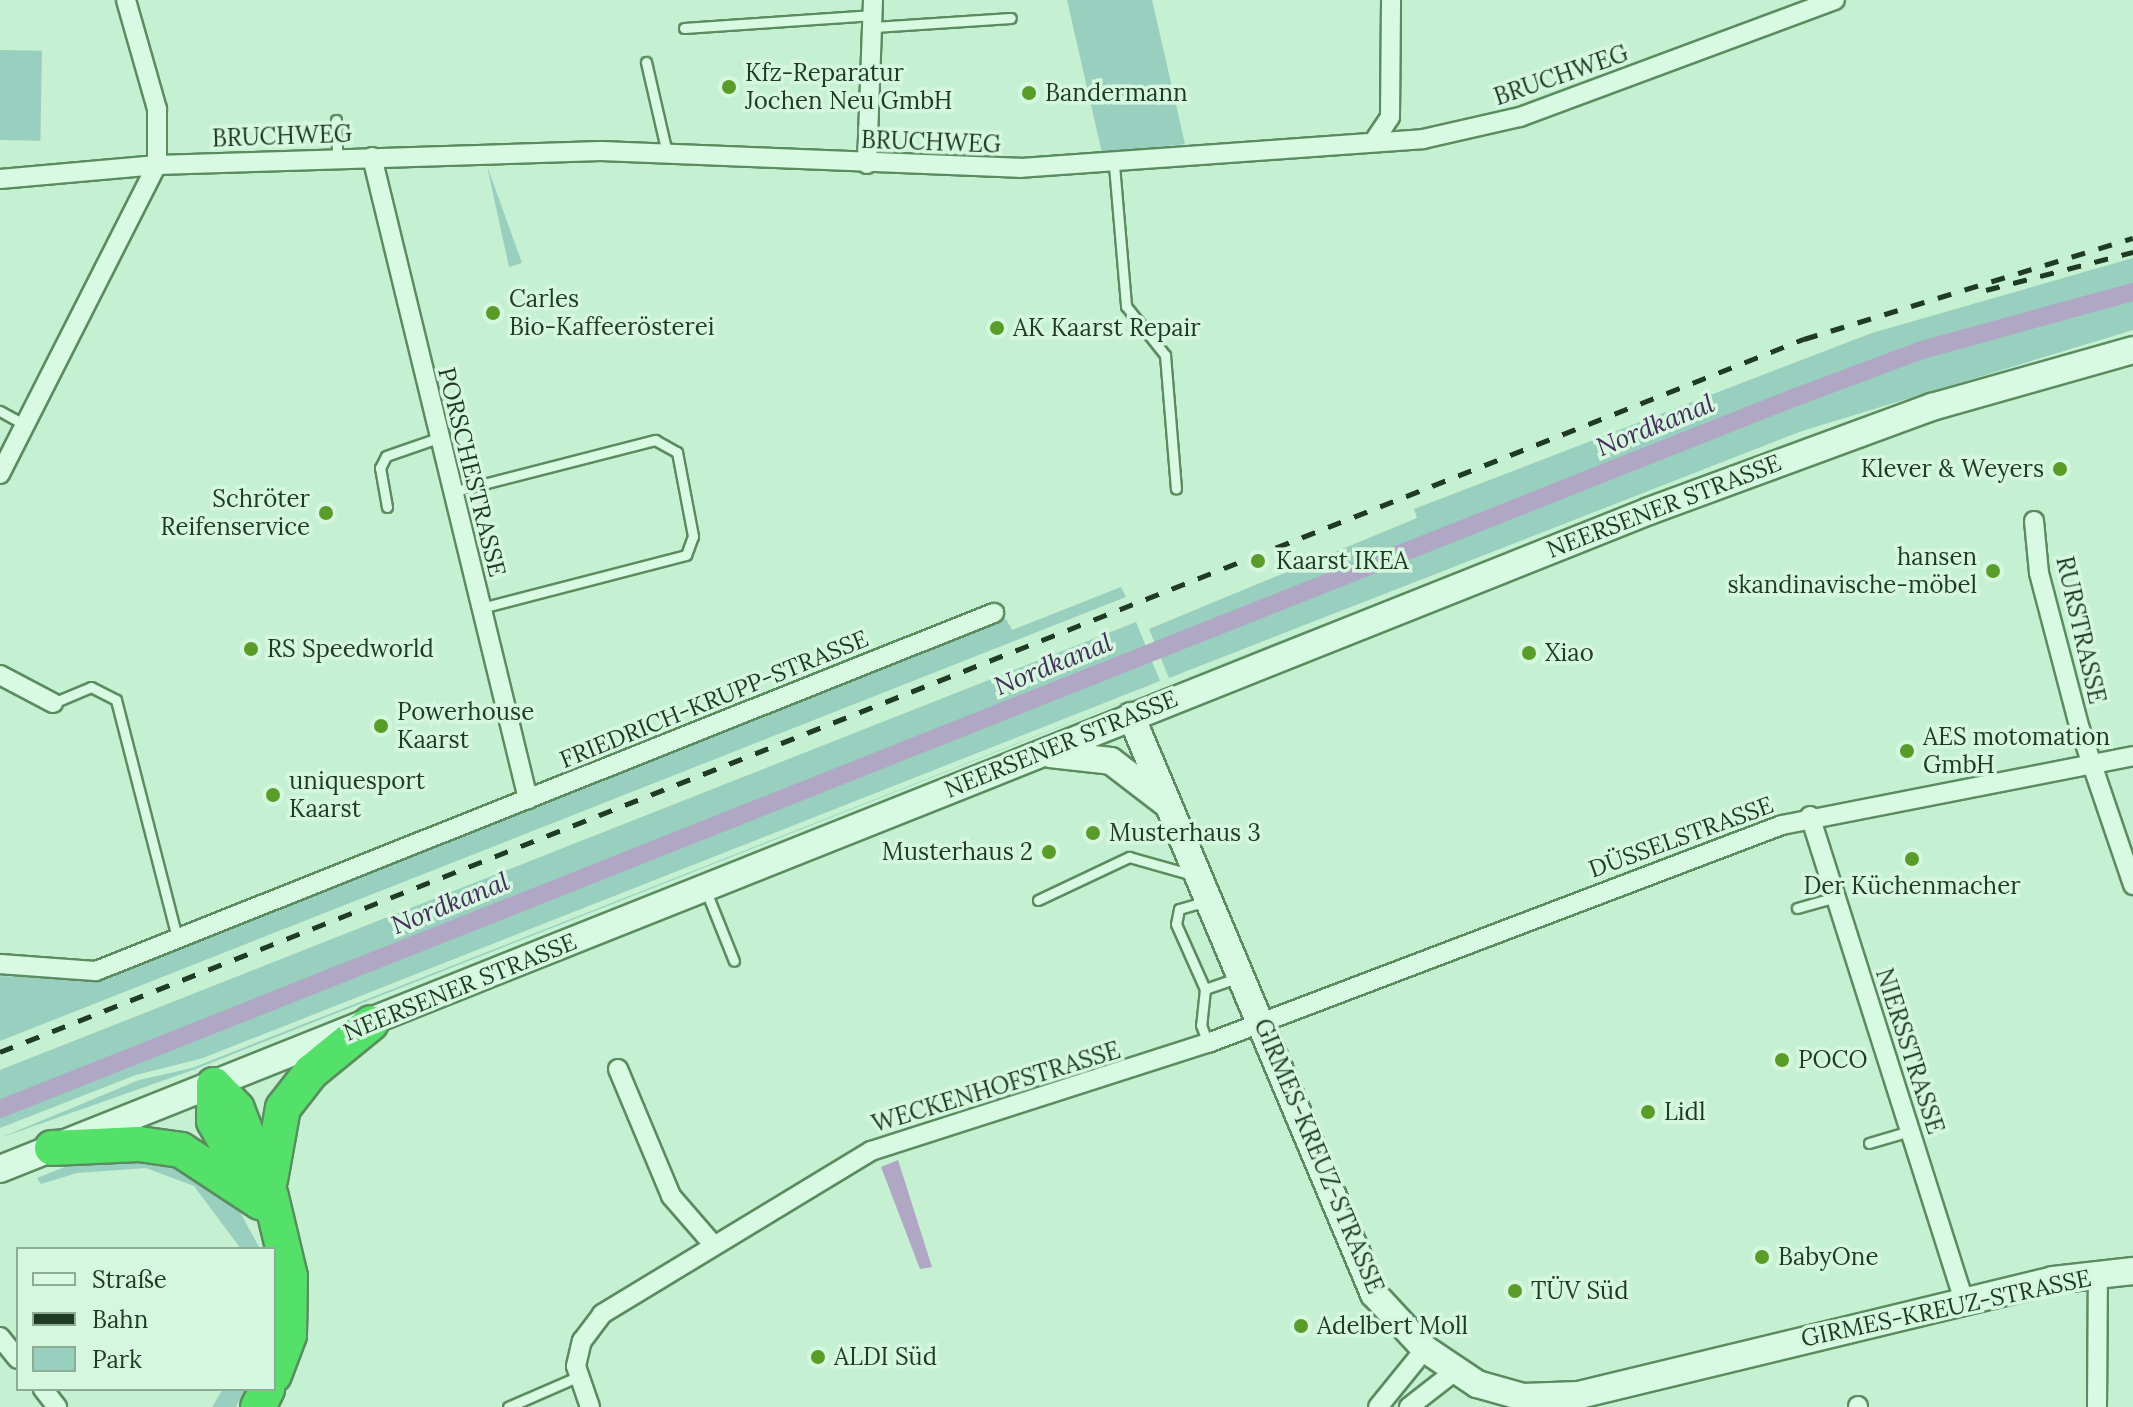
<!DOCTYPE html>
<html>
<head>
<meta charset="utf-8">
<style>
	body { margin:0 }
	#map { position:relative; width:2133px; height:1407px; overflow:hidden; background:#c5f0d1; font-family:Lora,serif }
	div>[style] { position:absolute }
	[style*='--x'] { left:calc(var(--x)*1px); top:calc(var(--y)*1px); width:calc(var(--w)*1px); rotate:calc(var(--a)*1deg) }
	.green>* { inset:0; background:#98cfbe; transform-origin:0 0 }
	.water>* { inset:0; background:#afa7c3 }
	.canal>* { height:18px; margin:-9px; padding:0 9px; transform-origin:9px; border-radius:9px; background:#afa7c3 }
	.roads { filter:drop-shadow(2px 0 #5a8c60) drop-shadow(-2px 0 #5a8c60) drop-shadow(0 2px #5a8c60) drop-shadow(0 -2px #5a8c60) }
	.lane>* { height:9px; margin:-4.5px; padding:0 4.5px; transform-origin:4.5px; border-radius:4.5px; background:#d9fae2 }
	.street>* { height:18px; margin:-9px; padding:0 9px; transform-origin:9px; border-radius:9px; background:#d9fae2 }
	.secondary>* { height:26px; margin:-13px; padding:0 13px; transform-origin:13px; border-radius:13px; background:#d9fae2 }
	.highway>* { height:34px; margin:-17px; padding:0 17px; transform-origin:17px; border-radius:17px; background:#54e169 }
	.rail>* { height:5px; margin-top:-2.5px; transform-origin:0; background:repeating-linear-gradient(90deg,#1f3b21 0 14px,transparent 0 28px) }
	.dots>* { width:22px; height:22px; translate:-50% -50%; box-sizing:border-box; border:4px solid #d5f7df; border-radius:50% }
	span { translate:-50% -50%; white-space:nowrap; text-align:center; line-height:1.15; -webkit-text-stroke:7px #d5f7df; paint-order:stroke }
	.poi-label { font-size:24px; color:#1f3b21 }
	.left { translate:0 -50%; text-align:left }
	.right { translate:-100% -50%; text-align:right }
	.street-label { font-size:24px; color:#1f3b21 }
	.water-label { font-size:26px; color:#452e5b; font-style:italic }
	.legend { position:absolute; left:16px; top:1247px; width:260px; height:144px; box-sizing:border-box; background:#d5f7df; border:2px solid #8cac93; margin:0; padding:10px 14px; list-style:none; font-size:24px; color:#1f3b21 }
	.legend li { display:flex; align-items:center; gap:16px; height:40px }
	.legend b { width:40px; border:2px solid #8cac93 }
</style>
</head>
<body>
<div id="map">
	<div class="green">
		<div style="clip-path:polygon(1067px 0,1152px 0,1185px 144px,1102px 153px)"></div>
		<div style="left:0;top:50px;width:42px;height:90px;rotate:1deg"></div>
		<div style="clip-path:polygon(487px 166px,522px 263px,509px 267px)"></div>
		<div style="clip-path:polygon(2133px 258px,2133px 330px,1802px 431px,1169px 678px,1149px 629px,1417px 518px,1414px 509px,1872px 333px)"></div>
		<div style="clip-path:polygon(2133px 337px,1806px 440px,1175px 682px,1805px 437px)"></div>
		<div style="clip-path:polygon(1121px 587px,1126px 597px,0 1041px,0 976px,97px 980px,1006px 619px,1012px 630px)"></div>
		<div style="clip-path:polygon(1136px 622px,1160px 681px,203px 1058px,136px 1075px,0 1128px,0 1070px)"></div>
		<div style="clip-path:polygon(1163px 686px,193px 1070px,0 1138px,139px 1080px,192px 1068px)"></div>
		<div style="clip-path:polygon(151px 1158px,202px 1176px,240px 1212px,260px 1249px,241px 1249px,194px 1186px,146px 1168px,77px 1173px,41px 1184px,37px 1178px,75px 1163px)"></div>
		<div style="clip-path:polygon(223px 1389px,245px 1389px,236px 1407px,212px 1407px)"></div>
	</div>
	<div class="water">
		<div style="clip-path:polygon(898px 1160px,932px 1267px,920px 1269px,881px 1167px)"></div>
	</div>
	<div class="canal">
		<div style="--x:0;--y:1109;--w:1932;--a:-21.63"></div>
		<div style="--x:1796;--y:397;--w:134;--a:-20.5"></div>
		<div style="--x:1922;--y:350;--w:219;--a:-15.4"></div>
	</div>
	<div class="roads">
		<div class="lane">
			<div style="--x:874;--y:27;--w:137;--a:-3.8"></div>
			<div style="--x:684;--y:28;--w:190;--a:-3.9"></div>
			<div style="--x:646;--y:62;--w:93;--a:77"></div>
			<div style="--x:336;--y:120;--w:38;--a:88"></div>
			<div style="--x:1114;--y:165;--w:142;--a:85.1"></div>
			<div style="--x:1126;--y:306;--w:63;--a:51.5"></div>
			<div style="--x:1165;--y:355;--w:134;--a:85.3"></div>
			<div style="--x:0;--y:411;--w:29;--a:29"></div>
			<div style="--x:452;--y:492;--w:210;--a:-14.4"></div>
			<div style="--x:655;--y:440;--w:25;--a:29"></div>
			<div style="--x:677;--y:452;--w:86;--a:79.2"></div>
			<div style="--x:693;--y:536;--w:20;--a:110"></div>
			<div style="--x:686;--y:555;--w:212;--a:165.5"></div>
			<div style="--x:387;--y:507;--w:40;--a:-100"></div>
			<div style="--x:380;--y:468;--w:13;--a:-63"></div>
			<div style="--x:386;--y:456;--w:55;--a:-19.1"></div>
			<div style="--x:53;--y:703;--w:41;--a:-22.8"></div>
			<div style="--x:91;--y:687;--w:28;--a:27"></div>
			<div style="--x:116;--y:700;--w:246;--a:75.6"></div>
			<div style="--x:706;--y:891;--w:75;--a:68.2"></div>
			<div style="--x:1038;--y:900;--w:101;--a:-25.3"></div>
			<div style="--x:1129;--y:857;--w:66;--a:15.7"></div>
			<div style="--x:1207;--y:901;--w:29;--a:164"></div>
			<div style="--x:1179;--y:909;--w:15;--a:101"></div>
			<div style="--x:1176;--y:924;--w:71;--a:66"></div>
			<div style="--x:1205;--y:989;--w:36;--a:96"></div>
			<div style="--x:1201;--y:1025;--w:19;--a:69"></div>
			<div style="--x:1797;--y:908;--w:41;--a:-15.8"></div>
			<div style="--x:1205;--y:989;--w:36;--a:-19"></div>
			<div style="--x:1869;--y:1143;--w:43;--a:-16.3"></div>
			<div style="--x:508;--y:1407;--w:75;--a:-23.5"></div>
		</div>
		<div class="street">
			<div style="--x:1376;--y:138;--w:25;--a:-56"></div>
			<div style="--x:1390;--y:117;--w:117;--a:-89.5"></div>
			<div style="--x:372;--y:157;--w:661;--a:76.34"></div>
			<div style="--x:867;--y:164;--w:164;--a:-87.9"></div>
			<div style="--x:0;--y:179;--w:158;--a:-5.1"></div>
			<div style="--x:157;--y:165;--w:444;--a:-1.8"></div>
			<div style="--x:601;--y:151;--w:419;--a:2.3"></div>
			<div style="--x:1020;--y:168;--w:404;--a:-4.1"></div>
			<div style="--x:1423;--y:139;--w:99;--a:-12.8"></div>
			<div style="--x:1520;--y:117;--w:336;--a:-20.4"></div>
			<div style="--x:0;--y:474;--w:347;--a:-63.1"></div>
			<div style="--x:157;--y:165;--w:56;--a:-90"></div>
			<div style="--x:157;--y:109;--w:113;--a:-105.9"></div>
			<div style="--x:2034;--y:521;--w:52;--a:84.5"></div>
			<div style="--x:2039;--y:573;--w:161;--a:75.3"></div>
			<div style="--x:2080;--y:729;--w:165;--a:71.2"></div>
			<div style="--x:0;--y:675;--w:60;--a:27.8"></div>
			<div style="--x:1810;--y:816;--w:509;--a:72.38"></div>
			<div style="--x:0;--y:964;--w:96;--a:4.2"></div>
			<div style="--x:96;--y:971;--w:967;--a:-21.74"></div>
			<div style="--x:618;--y:1069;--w:138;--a:67.3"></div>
			<div style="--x:671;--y:1196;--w:61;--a:49"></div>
			<div style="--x:0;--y:1337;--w:28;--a:51"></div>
			<div style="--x:43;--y:1389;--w:23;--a:52"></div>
			<div style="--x:1858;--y:1406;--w:1;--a:90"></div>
			<div style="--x:590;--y:1407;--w:43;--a:-108.9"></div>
			<div style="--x:576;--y:1366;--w:26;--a:-77"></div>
			<div style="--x:582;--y:1341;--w:34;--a:-53"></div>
			<div style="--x:602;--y:1314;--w:315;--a:-31.2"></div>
			<div style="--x:871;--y:1151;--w:354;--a:-17.8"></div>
			<div style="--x:1208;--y:1043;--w:614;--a:-20.8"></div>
			<div style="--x:1782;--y:825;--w:358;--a:-11.1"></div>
			<div style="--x:1378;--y:1407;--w:75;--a:-51"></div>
			<div style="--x:1409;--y:1407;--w:58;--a:-38"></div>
			<div style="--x:2097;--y:1407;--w:133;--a:-89.6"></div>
		</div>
		<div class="secondary">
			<div style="--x:1131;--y:716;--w:627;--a:67.2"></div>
			<div style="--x:1374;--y:1294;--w:75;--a:47.2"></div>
			<div style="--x:1425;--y:1349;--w:63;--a:33.9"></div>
			<div style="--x:1477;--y:1384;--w:48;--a:15.8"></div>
			<div style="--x:1523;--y:1397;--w:56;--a:-2"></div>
			<div style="--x:1579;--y:1395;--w:488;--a:-13.6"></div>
			<div style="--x:2053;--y:1280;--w:81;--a:-6.4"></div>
			<div style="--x:1050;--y:754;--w:61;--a:6.5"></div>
			<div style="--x:1111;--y:761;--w:71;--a:37.5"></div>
			<div style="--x:0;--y:1169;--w:1775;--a:-21.75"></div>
			<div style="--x:1649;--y:511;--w:302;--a:-20.2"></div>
			<div style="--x:1932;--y:407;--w:209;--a:-15.8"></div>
		</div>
		<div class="highway">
			<div style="--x:214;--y:1085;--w:33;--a:46"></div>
			<div style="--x:237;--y:1109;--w:94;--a:68.9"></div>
			<div style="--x:271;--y:1197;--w:82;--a:76.6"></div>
			<div style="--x:290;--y:1277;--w:58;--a:91"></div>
			<div style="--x:289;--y:1335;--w:43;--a:110.6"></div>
			<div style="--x:214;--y:1085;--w:36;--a:90"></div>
			<div style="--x:214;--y:1121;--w:60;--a:60.9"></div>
			<div style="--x:52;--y:1148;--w:87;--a:-2.6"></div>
			<div style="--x:139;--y:1144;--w:42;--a:8.1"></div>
			<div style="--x:181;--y:1150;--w:95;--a:33.4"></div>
			<div style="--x:270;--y:1180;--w:73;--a:-79.8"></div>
			<div style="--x:283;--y:1108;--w:46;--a:-52.1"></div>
			<div style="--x:311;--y:1072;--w:77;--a:-39.2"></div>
			<div style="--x:258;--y:1407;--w:20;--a:-63"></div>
		</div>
	</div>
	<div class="rail">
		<div style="--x:1986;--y:290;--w:152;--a:-14.5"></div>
		<div style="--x:0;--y:1052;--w:1940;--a:-21.57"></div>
		<div style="--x:1804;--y:339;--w:344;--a:-17.1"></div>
	</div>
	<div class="dots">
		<div style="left:729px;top:87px;background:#599d28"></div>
		<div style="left:1029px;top:93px;background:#599d28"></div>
		<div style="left:493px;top:313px;background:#599d28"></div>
		<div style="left:997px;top:328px;background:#599d28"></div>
		<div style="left:2060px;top:469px;background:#599d28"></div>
		<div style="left:326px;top:513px;background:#599d28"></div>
		<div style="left:1258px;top:561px;background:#599d28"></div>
		<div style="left:1993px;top:571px;background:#599d28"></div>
		<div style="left:251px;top:649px;background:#599d28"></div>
		<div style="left:1529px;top:653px;background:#599d28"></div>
		<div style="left:381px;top:726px;background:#599d28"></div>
		<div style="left:1907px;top:751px;background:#599d28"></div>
		<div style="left:273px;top:795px;background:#599d28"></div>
		<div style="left:1093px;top:833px;background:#599d28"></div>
		<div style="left:1049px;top:852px;background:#599d28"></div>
		<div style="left:1912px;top:859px;background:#599d28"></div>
		<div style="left:1782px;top:1060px;background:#599d28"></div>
		<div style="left:1648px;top:1112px;background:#599d28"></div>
		<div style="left:1762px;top:1257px;background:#599d28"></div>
		<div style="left:1515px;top:1291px;background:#599d28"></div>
		<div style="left:1301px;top:1326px;background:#599d28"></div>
		<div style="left:818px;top:1357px;background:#599d28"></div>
	</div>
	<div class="poi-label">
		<span class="left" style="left:745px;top:87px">Kfz-Reparatur<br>Jochen Neu GmbH</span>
		<span class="left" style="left:1045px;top:93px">Bandermann</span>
		<span class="left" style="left:509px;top:313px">Carles<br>Bio-Kaffeerösterei</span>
		<span class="left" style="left:1013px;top:328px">AK Kaarst Repair</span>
		<span class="right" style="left:2044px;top:469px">Klever &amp; Weyers</span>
		<span class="right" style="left:310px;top:513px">Schröter<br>Reifenservice</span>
		<span class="right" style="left:1977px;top:571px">hansen<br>skandinavische-möbel</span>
		<span class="left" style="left:1276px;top:561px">Kaarst IKEA</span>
		<span class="left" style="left:267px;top:649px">RS Speedworld</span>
		<span class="left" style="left:1545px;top:653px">Xiao</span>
		<span class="left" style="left:397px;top:726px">Powerhouse<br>Kaarst</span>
		<span class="left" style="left:1923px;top:751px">AES motomation<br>GmbH</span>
		<span class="left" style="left:289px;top:795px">uniquesport<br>Kaarst</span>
		<span class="left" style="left:1109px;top:833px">Musterhaus 3</span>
		<span class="right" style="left:1033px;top:852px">Musterhaus 2</span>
		<span style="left:1912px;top:886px">Der Küchenmacher</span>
		<span class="left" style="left:1798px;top:1060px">POCO</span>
		<span class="left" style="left:1664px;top:1112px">Lidl</span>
		<span class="left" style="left:1778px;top:1257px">BabyOne</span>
		<span class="left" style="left:1531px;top:1291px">TÜV Süd</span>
		<span class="left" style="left:1317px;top:1326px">Adelbert Moll</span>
		<span class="left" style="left:834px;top:1357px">ALDI Süd</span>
	</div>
	<div class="street-label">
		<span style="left:1561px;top:75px;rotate:-19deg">BRUCHWEG</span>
		<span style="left:282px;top:136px;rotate:-2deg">BRUCHWEG</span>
		<span style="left:931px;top:142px;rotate:2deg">BRUCHWEG</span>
		<span style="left:472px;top:472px;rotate:76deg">PORSCHESTRASSE</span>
		<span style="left:1664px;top:506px;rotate:-21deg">NEERSENER STRASSE</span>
		<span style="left:2081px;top:630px;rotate:77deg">RURSTRASSE</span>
		<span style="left:714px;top:699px;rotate:-22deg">FRIEDRICH-KRUPP-STRASSE</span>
		<span style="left:1061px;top:744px;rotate:-22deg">NEERSENER STRASSE</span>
		<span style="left:1681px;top:837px;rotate:-20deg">DÜSSELSTRASSE</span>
		<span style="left:460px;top:987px;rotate:-22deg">NEERSENER STRASSE</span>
		<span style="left:1910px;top:1051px;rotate:72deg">NIERSSTRASSE</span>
		<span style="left:996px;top:1087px;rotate:-17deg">WECKENHOFSTRASSE</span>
		<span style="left:1319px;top:1156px;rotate:67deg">GIRMES-KREUZ-STRASSE</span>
		<span style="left:1946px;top:1308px;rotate:-12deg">GIRMES-KREUZ-STRASSE</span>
	</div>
	<div class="water-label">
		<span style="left:1655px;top:425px;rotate:-22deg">Nordkanal</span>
		<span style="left:1053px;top:664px;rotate:-22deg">Nordkanal</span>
		<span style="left:450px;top:903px;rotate:-22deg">Nordkanal</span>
	</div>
	<ul class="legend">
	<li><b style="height:10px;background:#d9fae2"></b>Straße</li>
	<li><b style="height:10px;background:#1f3b21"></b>Bahn</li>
	<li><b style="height:22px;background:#98cfbe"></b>Park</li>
	</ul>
</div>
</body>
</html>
